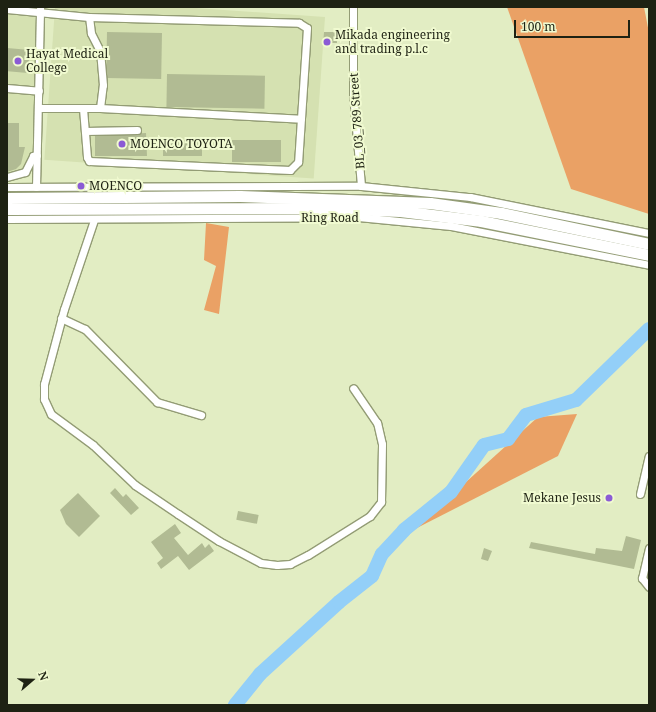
<!DOCTYPE html>
<html>
<head>
<meta charset="utf-8">
<style>
	body { margin:0 }
	#map { position:relative; width:656px; height:712px; overflow:hidden; background:#e2edc3; font-family:"Noto Serif",serif }
	div>[style] { position:absolute }
	[style*='--x'] { left:calc(var(--x)*1px); top:calc(var(--y)*1px); width:calc(var(--w)*1px); rotate:calc(var(--a)*1deg) }
	.built>* { inset:0; background:#d5e1b1; transform-origin:0 0 }
	.green>* { inset:0; background:#eaa165 }
	.river>* { height:14px; margin:-7px; padding:0 7px; transform-origin:7px; border-radius:7px; background:#93cff8 }
	.building>* { inset:0; background:#b1bb93; transform-origin:0 0 }
	.roads { filter:drop-shadow(1px 0 #939c75) drop-shadow(-1px 0 #939c75) drop-shadow(0 1px #939c75) drop-shadow(0 -1px #939c75) }
	.minor>* { height:7px; margin:-3.5px; padding:0 3.5px; transform-origin:3.5px; border-radius:3.5px; background:#fff }
	.highway>* { height:11px; margin:-5.5px; padding:0 5.5px; transform-origin:5.5px; border-radius:5.5px; background:#fff }
	.dots>* { width:11px; height:11px; translate:-50% -50%; box-sizing:border-box; border:2px solid #f0fad0; border-radius:50% }
	span { translate:-50% -50%; white-space:nowrap; text-align:center; line-height:1.15; -webkit-text-stroke:4px #f0fad0; paint-order:stroke }
	.poi-label { font-size:12px; color:#1e2213 }
	.left { translate:0 -50%; text-align:left }
	.right { translate:-100% -50%; text-align:right }
	.street-label { font-size:12px; color:#1e2213 }
	.frame { position:absolute; inset:0; border:8px solid #1e2213; pointer-events:none }
	.north { position:absolute; left:12px; top:660px; width:40px; height:40px; -webkit-text-stroke:3px #f0fad0; paint-order:stroke; rotate:70deg; font-size:11px; font-weight:700; line-height:16px; text-align:center; color:#1e2213 }
	.north::after { content:''; display:block; margin:auto; width:14px; height:18px; background:#1e2213; clip-path:polygon(50% 0,100% 100%,50% 72%,0 100%) }
	.scale { position:absolute; left:514px; top:20px; width:116px; height:18px; box-sizing:border-box; border:2px solid #1e2213; border-top:0; padding-left:5px; font-size:12px; line-height:14px; white-space:nowrap; color:#1e2213; -webkit-text-stroke:3px #f0fad0; paint-order:stroke }
</style>
</head>
<body>
<div id="map">
	<div class="built">
		<div style="clip-path:polygon(7px 11px,35px 14px,35px 143px,31px 172px,7px 174px)"></div>
		<div style="left:325px;top:17px;width:162px;height:270px;rotate:94deg"></div>
	</div>
	<div class="green">
		<div style="clip-path:polygon(507px 7px,644px 7px,649px 33px,649px 214px,571px 189px)"></div>
		<div style="clip-path:polygon(206px 223px,229px 227px,219px 314px,204px 310px,216px 266px,204px 260px)"></div>
		<div style="clip-path:polygon(577px 414px,558px 456px,413px 530px,538px 417px)"></div>
	</div>
	<div class="river">
		<div style="--x:235;--y:705;--w:40;--a:-51"></div>
		<div style="--x:260;--y:674;--w:107;--a:-42.3"></div>
		<div style="--x:339;--y:602;--w:42;--a:-38.2"></div>
		<div style="--x:372;--y:576;--w:24;--a:-66"></div>
		<div style="--x:382;--y:554;--w:33;--a:-47"></div>
		<div style="--x:404;--y:530;--w:60;--a:-39"></div>
		<div style="--x:451;--y:492;--w:57;--a:-54.9"></div>
		<div style="--x:484;--y:445;--w:25;--a:-14"></div>
		<div style="--x:508;--y:439;--w:30;--a:-53"></div>
		<div style="--x:526;--y:415;--w:52;--a:-16.7"></div>
		<div style="--x:576;--y:400;--w:102;--a:-44.2"></div>
	</div>
	<div class="building">
		<div style="left:107px;top:32px;width:55px;height:46px;rotate:1deg"></div>
		<div style="clip-path:polygon(324px 32px,336px 32px,337px 43px,323px 43px)"></div>
		<div style="left:7px;top:48px;width:23px;height:23px;rotate:5deg"></div>
		<div style="left:167px;top:74px;width:98px;height:33px;rotate:1deg"></div>
		<div style="clip-path:polygon(7px 123px,19px 123px,19px 147px,25px 147px,21px 164px,16px 169px,7px 172px)"></div>
		<div style="clip-path:polygon(146px 133px,147px 156px,95px 156px,95px 136px)"></div>
		<div style="left:163px;top:140px;width:39px;height:16px"></div>
		<div style="left:232px;top:140px;width:49px;height:22px"></div>
		<div style="clip-path:polygon(115px 488px,123px 497px,126px 494px,139px 508px,131px 515px,110px 493px)"></div>
		<div style="clip-path:polygon(78px 493px,100px 516px,79px 537px,66px 524px,60px 510px)"></div>
		<div style="left:238px;top:511px;width:21px;height:9px;rotate:11deg"></div>
		<div style="clip-path:polygon(175px 524px,181px 533px,174px 538px,188px 555px,202px 543px,205px 548px,209px 544px,214px 551px,189px 570px,178px 556px,161px 569px,157px 563px,163px 558px,151px 542px)"></div>
		<div style="clip-path:polygon(626px 536px,641px 540px,634px 569px,529px 548px,531px 542px,595px 554px,596px 548px,622px 551px)"></div>
		<div style="clip-path:polygon(484px 548px,492px 551px,488px 561px,481px 559px)"></div>
	</div>
	<div class="roads">
		<div class="minor">
			<div style="--x:353;--y:7;--w:87;--a:90"></div>
			<div style="--x:353;--y:94;--w:92;--a:85"></div>
			<div style="--x:7;--y:9;--w:82;--a:5.6"></div>
			<div style="--x:89;--y:17;--w:210;--a:1.6"></div>
			<div style="--x:299;--y:23;--w:9;--a:32"></div>
			<div style="--x:307;--y:28;--w:134;--a:93.8"></div>
			<div style="--x:298;--y:162;--w:11;--a:135"></div>
			<div style="--x:290;--y:170;--w:201;--a:-177.4"></div>
			<div style="--x:89;--y:161;--w:4;--a:-117"></div>
			<div style="--x:87;--y:157;--w:49;--a:-94.7"></div>
			<div style="--x:7;--y:88;--w:32;--a:5"></div>
			<div style="--x:39;--y:108;--w:61;--a:0"></div>
			<div style="--x:100;--y:108;--w:23;--a:-83"></div>
			<div style="--x:103;--y:85;--w:34;--a:-95"></div>
			<div style="--x:100;--y:51;--w:20;--a:-117"></div>
			<div style="--x:91;--y:33;--w:16;--a:-97"></div>
			<div style="--x:100;--y:108;--w:201;--a:3.1"></div>
			<div style="--x:85;--y:131;--w:52;--a:-1.1"></div>
			<div style="--x:7;--y:177;--w:19;--a:-16"></div>
			<div style="--x:25;--y:172;--w:18;--a:-63"></div>
			<div style="--x:33;--y:156;--w:4;--a:-14"></div>
			<div style="--x:7;--y:187;--w:354;--a:-0.2"></div>
			<div style="--x:361;--y:186;--w:110;--a:5.8"></div>
			<div style="--x:470;--y:197;--w:183;--a:11.4"></div>
			<div style="--x:36;--y:187;--w:179;--a:-88.7"></div>
			<div style="--x:7;--y:219;--w:351;--a:-0.3"></div>
			<div style="--x:358;--y:217;--w:93;--a:5.5"></div>
			<div style="--x:451;--y:226;--w:202;--a:11.1"></div>
			<div style="--x:94;--y:220;--w:94;--a:108.6"></div>
			<div style="--x:64;--y:309;--w:78;--a:104.9"></div>
			<div style="--x:44;--y:384;--w:15;--a:90"></div>
			<div style="--x:44;--y:399;--w:17;--a:65"></div>
			<div style="--x:51;--y:414;--w:52;--a:36.4"></div>
			<div style="--x:93;--y:445;--w:58;--a:43.6"></div>
			<div style="--x:135;--y:485;--w:52;--a:34"></div>
			<div style="--x:178;--y:514;--w:49;--a:33.4"></div>
			<div style="--x:219;--y:541;--w:47;--a:27.6"></div>
			<div style="--x:261;--y:563;--w:16;--a:7"></div>
			<div style="--x:277;--y:565;--w:13;--a:-4"></div>
			<div style="--x:290;--y:564;--w:20;--a:-27"></div>
			<div style="--x:308;--y:555;--w:73;--a:-32.2"></div>
			<div style="--x:370;--y:516;--w:18;--a:-52"></div>
			<div style="--x:381;--y:502;--w:58;--a:-89"></div>
			<div style="--x:382;--y:444;--w:22;--a:-103"></div>
			<div style="--x:377;--y:423;--w:42;--a:-124.4"></div>
			<div style="--x:61;--y:318;--w:26;--a:25"></div>
			<div style="--x:85;--y:329;--w:103;--a:45.4"></div>
			<div style="--x:157;--y:402;--w:46;--a:16.5"></div>
			<div style="--x:640;--y:494;--w:39;--a:-77"></div>
			<div style="--x:649;--y:548;--w:31;--a:103"></div>
			<div style="--x:642;--y:578;--w:11;--a:52"></div>
		</div>
		<div class="highway">
			<div style="--x:7;--y:198;--w:233;--a:-0.5"></div>
			<div style="--x:240;--y:196;--w:190;--a:2.1"></div>
			<div style="--x:430;--y:203;--w:72;--a:8"></div>
			<div style="--x:501;--y:213;--w:151;--a:11.8"></div>
			<div style="--x:7;--y:209;--w:315;--a:-0.2"></div>
			<div style="--x:322;--y:208;--w:78;--a:2.2"></div>
			<div style="--x:400;--y:211;--w:82;--a:7"></div>
			<div style="--x:481;--y:221;--w:171;--a:11.4"></div>
		</div>
	</div>
	<div class="dots">
		<div style="left:327px;top:42px;background:#8b5bd5"></div>
		<div style="left:18px;top:61px;background:#8b5bd5"></div>
		<div style="left:122px;top:144px;background:#8b5bd5"></div>
		<div style="left:81px;top:186px;background:#8b5bd5"></div>
		<div style="left:609px;top:498px;background:#8b5bd5"></div>
	</div>
	<div class="poi-label">
		<span class="left" style="left:335px;top:42px">Mikada engineering<br>and trading p.l.c</span>
		<span class="left" style="left:26px;top:61px">Hayat Medical<br>College</span>
		<span class="left" style="left:130px;top:144px">MOENCO TOYOTA</span>
		<span class="left" style="left:89px;top:186px">MOENCO</span>
		<span class="right" style="left:601px;top:498px">Mekane Jesus</span>
	</div>
	<div class="street-label">
		<span style="left:357px;top:121px;rotate:-94deg">BL_03_789 Street</span>
		<span style="left:330px;top:218px">Ring Road</span>
	</div>
	<div class="frame"></div>
	<div class="north">N</div>
	<div class="scale">100 m</div>
</div>
</body>
</html>
